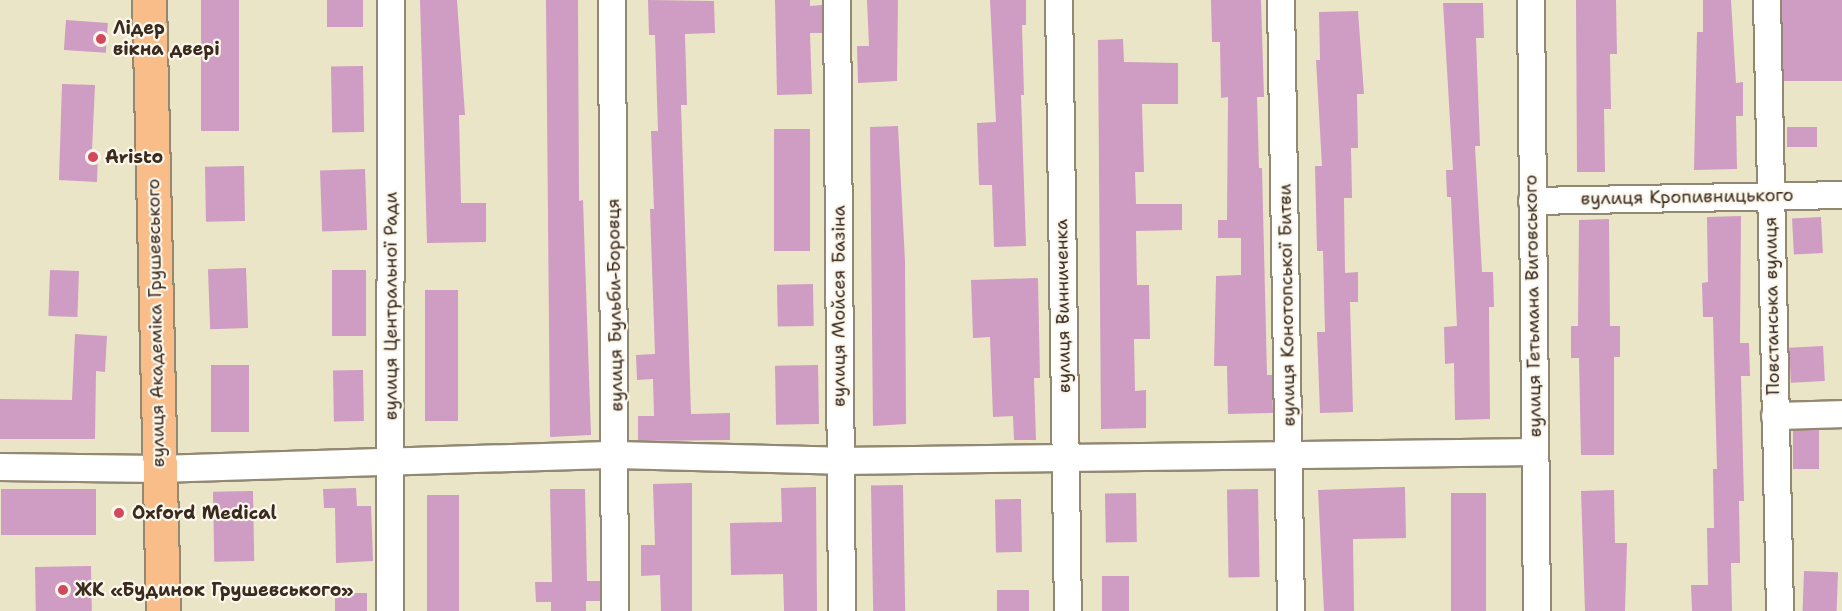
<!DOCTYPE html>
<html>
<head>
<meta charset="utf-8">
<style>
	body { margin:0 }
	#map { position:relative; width:1842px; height:611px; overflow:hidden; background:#ebe5c7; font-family:"Shantell Sans",sans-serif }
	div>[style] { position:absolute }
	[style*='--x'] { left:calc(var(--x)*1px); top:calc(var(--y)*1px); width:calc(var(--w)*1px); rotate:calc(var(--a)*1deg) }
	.building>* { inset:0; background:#cf9cc3; transform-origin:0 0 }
	.roads { filter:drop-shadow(2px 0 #938872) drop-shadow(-2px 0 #938872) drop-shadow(0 2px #938872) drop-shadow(0 -2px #938872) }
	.minor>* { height:26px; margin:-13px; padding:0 13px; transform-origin:13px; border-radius:13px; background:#fff }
	.major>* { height:33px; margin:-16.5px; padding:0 16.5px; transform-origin:16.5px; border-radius:16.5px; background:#f8bd89 }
	.dots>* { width:16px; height:16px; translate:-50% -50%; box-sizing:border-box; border:3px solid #fbf7ec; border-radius:50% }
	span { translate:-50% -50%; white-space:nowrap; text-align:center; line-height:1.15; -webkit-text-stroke:4.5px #fbf7ec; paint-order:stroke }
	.poi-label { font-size:18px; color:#3b2a1e; font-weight:700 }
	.left { translate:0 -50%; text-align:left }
	.street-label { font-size:18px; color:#3b2a1e }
</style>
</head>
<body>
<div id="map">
	<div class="building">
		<div style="left:201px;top:0;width:38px;height:131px"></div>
		<div style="left:327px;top:0;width:36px;height:27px"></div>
		<div style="clip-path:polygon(420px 0,457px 0,465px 115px,459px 115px,461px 203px,486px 203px,486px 242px,427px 243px)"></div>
		<div style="clip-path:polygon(546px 0,578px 0,579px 201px,583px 200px,591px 435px,550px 437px)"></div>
		<div style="clip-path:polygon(648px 0,714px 1px,715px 33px,685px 34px,687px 105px,681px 105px,691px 414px,730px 413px,730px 440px,638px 441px,638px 416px,654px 416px,653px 379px,637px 380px,636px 355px,655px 354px,650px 209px,654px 209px,651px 131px,658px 131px,655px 35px,649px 35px)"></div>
		<div style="clip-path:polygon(775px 0,810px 0,810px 6px,822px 5px,822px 33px,810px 33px,812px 94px,777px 95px)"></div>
		<div style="clip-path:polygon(867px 0,898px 0,897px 81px,858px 83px,857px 46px,869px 46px)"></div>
		<div style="clip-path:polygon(990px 0,1026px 0,1026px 25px,1022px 25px,1024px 95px,1021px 95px,1026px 246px,994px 247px,992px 185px,979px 185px,977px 123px,996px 122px)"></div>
		<div style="clip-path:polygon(1211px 0,1261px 0,1264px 97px,1257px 97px,1259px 168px,1262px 168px,1267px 375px,1272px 375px,1273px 413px,1228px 414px,1227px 366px,1214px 366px,1216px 276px,1241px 275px,1241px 238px,1218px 238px,1218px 220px,1227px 220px,1228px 97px,1221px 98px,1220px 42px,1212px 42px)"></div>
		<div style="clip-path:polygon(1576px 0,1616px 0,1617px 54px,1610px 54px,1611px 109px,1604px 109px,1605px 172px,1577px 172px)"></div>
		<div style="clip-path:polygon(1703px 0,1731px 0,1736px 83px,1743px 82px,1743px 116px,1736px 116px,1737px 169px,1694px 170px,1697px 32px,1703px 32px)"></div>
		<div style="left:1842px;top:0;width:81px;height:60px;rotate:90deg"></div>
		<div style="clip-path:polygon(1443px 3px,1483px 3px,1484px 38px,1476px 38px,1480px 146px,1475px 146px,1482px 272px,1493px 272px,1494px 307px,1489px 307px,1490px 419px,1455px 420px,1454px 363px,1445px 364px,1444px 327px,1457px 326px,1451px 197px,1447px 197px,1446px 170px,1453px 170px)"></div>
		<div style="clip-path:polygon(1358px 11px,1364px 94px,1357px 94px,1358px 148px,1351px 148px,1352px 198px,1344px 198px,1345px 273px,1358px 272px,1358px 302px,1350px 302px,1353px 412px,1320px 413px,1317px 332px,1325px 332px,1323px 251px,1317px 251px,1315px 166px,1322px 166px,1316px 60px,1320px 60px,1319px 12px)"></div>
		<div style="left:66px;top:20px;width:42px;height:30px;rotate:4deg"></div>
		<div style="clip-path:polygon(1123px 39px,1124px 62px,1178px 63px,1178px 104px,1142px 104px,1144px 172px,1135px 172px,1136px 204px,1182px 204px,1182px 230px,1136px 231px,1137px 285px,1149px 285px,1150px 339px,1134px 339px,1135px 391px,1146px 390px,1146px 428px,1101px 429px,1098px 40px)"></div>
		<div style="left:363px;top:66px;width:66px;height:32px;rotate:89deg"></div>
		<div style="clip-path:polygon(62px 84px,95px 85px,92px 150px,98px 150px,97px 182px,59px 180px)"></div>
		<div style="clip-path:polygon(898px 126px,905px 261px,906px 424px,873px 426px,870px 127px)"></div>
		<div style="left:1817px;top:127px;width:20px;height:30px;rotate:90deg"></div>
		<div style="left:810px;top:129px;width:122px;height:36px;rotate:90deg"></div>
		<div style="left:244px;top:166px;width:55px;height:39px;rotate:89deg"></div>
		<div style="left:365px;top:169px;width:61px;height:45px;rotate:88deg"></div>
		<div style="clip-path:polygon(1741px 216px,1740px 343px,1749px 343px,1750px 376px,1741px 376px,1744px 501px,1739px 501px,1740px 563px,1731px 563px,1732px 611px,1692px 611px,1691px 585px,1708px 585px,1707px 528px,1714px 528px,1713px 469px,1717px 469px,1713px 317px,1703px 317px,1702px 283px,1708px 282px,1707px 217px)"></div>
		<div style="left:1821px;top:217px;width:36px;height:29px;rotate:87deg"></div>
		<div style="clip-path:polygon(1609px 219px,1610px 326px,1620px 326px,1620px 357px,1614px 357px,1614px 455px,1581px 455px,1579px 358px,1571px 358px,1571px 326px,1578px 326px,1579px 220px)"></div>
		<div style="left:246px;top:268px;width:60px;height:38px;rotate:88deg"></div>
		<div style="left:50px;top:270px;width:29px;height:46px;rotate:2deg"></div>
		<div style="left:332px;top:270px;width:34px;height:66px"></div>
		<div style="clip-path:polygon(1038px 278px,1040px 378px,1034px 378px,1036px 440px,1014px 440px,1013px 416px,993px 417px,990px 337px,973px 338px,971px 280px)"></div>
		<div style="left:813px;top:284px;width:42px;height:36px;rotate:89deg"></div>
		<div style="left:425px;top:290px;width:33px;height:131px"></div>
		<div style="clip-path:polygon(75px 334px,107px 336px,105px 372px,96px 371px,95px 439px,0 439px,0 399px,72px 400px)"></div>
		<div style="left:1823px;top:346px;width:35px;height:34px;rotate:87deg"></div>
		<div style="left:211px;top:365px;width:38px;height:67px"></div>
		<div style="left:818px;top:365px;width:59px;height:43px;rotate:89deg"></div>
		<div style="left:363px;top:370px;width:51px;height:30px;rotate:89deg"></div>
		<div style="left:1793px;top:430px;width:26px;height:39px"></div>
		<div style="clip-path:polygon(692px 483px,692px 611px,661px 611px,660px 575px,641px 576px,641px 545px,655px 545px,653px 484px)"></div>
		<div style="left:903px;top:485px;width:126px;height:32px;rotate:89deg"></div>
		<div style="clip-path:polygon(816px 487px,817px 611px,784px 611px,783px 574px,731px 575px,730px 523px,782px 522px,781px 488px)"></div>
		<div style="clip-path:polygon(1405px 487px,1406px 538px,1353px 539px,1354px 611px,1324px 611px,1318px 490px)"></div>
		<div style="clip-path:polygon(356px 488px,357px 506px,371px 506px,373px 561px,336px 563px,335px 508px,324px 508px,323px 489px)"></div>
		<div style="left:1px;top:489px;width:95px;height:46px"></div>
		<div style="clip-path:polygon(550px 489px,585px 489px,587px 581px,600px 581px,600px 601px,586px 601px,586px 611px,551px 611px,551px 602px,536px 602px,535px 582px,552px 582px)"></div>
		<div style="left:1258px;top:489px;width:88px;height:31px;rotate:89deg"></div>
		<div style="clip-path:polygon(1614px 490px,1615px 543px,1627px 543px,1625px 611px,1585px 611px,1581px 491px)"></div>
		<div style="left:253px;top:491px;width:70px;height:40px;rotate:89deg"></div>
		<div style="left:1136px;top:493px;width:49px;height:31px;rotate:89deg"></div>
		<div style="left:1451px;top:493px;width:35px;height:118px"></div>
		<div style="left:427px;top:495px;width:32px;height:116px"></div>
		<div style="left:1021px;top:499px;width:53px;height:26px;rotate:89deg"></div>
		<div style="left:91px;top:566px;width:45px;height:56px;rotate:89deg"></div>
		<div style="left:1804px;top:571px;width:34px;height:40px;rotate:2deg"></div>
		<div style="left:1102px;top:576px;width:27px;height:35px"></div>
		<div style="left:1029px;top:590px;width:21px;height:32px;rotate:90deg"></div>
		<div style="left:367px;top:593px;width:18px;height:32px;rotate:90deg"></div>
	</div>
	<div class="roads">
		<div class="minor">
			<div style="--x:612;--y:0;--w:611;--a:89.72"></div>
			<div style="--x:837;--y:0;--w:611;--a:89.53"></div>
			<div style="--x:1059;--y:0;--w:611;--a:89.16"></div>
			<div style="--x:1281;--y:0;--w:611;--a:89.06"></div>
			<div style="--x:1531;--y:0;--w:611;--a:89.44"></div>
			<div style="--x:1767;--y:0;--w:611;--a:88.78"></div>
			<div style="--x:1532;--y:201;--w:310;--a:-1.1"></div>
			<div style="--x:1775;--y:416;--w:67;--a:-1.7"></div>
			<div style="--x:0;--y:467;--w:159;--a:0.7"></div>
			<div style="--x:159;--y:469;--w:457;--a:-1.8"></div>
			<div style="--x:616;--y:455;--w:224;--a:1.5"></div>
			<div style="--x:840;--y:461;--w:695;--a:-0.74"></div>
			<div style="--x:390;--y:611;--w:611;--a:-89.91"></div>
		</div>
		<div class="major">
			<div style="--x:149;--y:0;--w:611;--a:88.69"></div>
		</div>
	</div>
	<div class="dots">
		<div style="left:101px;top:39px;background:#d1495b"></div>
		<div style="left:93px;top:157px;background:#d1495b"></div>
		<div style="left:119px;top:513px;background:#d1495b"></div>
		<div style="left:63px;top:590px;background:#d1495b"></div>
	</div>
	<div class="poi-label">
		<span class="left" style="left:113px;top:39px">Лідер<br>вікна двері</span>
		<span class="left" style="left:105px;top:157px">Aristo</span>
		<span class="left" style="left:132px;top:513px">Oxford Medical</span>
		<span class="left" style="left:75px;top:590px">ЖК «Будинок Грушевського»</span>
	</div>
	<div class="street-label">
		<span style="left:1687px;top:197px;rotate:-1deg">вулиця Кропивницького</span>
		<span style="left:615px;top:305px;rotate:-91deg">вулиця Бульби-Боровця</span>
		<span style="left:1287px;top:305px;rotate:-91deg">вулиця Конотопської Битви</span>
		<span style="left:391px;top:306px;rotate:-90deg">вулиця Центральної Ради</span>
		<span style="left:839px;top:306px;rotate:-90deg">вулиця Мойсея Базіна</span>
		<span style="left:1063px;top:306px;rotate:-91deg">вулиця Винниченка</span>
		<span style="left:1533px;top:306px;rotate:-91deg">вулиця Гетьмана Виговського</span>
		<span style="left:1772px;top:306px;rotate:-91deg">Повстанська вулиця</span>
		<span style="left:156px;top:323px;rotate:-91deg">вулиця Академіка Грушевського</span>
	</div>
</div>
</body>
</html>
